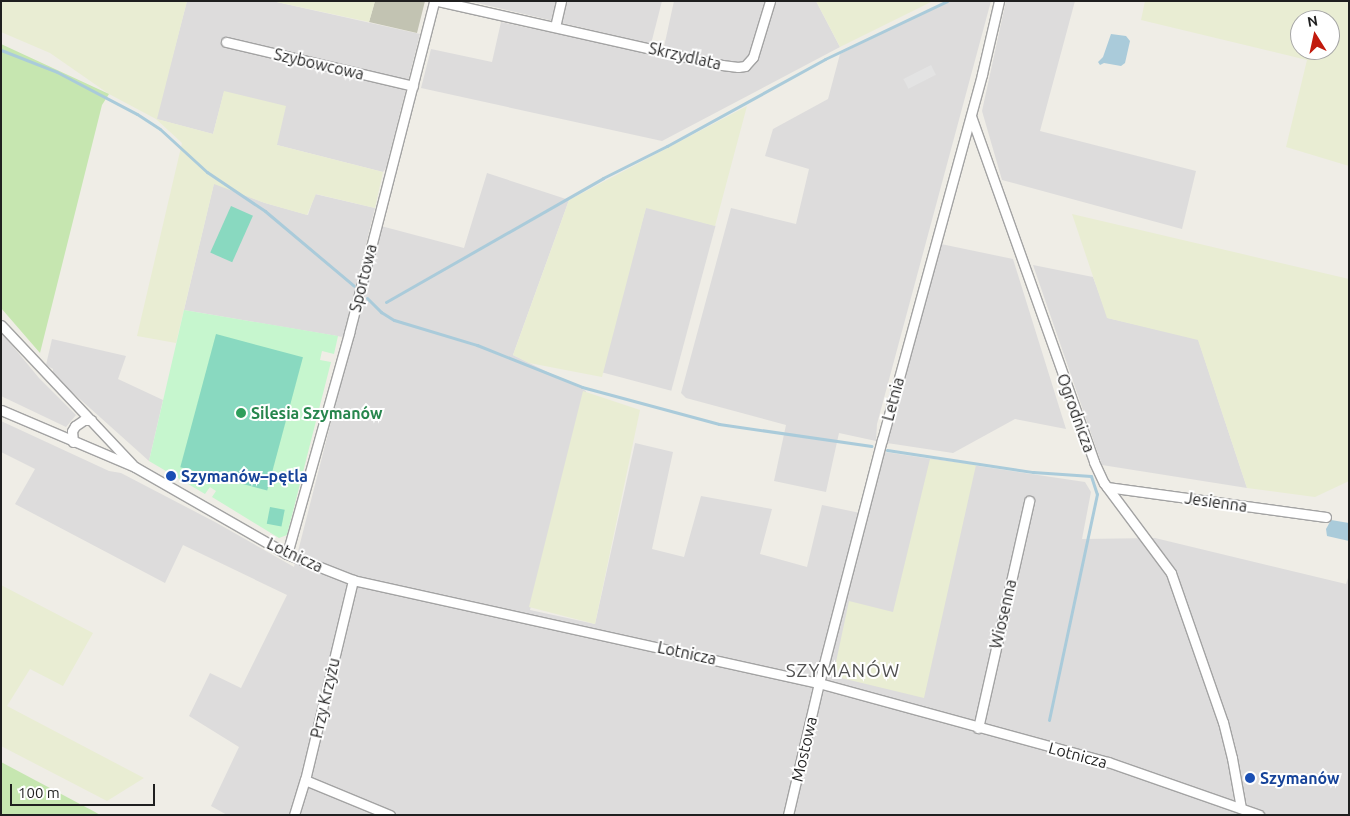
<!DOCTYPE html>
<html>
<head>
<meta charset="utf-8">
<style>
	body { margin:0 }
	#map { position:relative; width:1350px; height:816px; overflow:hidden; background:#efede6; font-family:Ubuntu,sans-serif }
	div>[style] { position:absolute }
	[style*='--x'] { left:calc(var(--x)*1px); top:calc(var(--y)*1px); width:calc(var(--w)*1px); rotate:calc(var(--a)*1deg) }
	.residential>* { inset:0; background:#dddcdc; transform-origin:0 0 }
	.construction>* { inset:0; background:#c2c3b2 }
	.farmland>* { inset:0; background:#e9edd3 }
	.grass>* { inset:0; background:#c6e6b0 }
	.park>* { inset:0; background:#c6f6ce }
	.pitch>* { inset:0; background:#89d9c0; transform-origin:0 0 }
	.parking>* { inset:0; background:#e3e3e3; transform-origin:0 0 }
	.water>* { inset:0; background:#aacbda }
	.stream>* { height:3px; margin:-1.5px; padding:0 1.5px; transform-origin:1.5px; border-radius:1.5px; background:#aacbda }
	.roads { filter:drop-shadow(1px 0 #a3a3a3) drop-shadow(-1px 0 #a3a3a3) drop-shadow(0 1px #a3a3a3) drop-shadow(0 -1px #a3a3a3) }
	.street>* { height:9px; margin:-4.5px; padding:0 4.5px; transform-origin:4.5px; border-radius:4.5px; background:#fff }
	.dots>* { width:14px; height:14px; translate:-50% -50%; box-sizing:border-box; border:2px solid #fff; border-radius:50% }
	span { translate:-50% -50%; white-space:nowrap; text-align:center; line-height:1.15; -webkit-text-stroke:4px #fff; paint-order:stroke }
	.street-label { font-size:16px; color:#1f1f1f }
	.leisure-label { font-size:16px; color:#27864d; font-weight:700 }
	.left { translate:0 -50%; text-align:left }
	.transit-label { font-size:16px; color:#164399; font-weight:700 }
	.quarter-label { font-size:19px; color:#525252; letter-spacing:1px }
	.frame { position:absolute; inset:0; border:2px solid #1f1f1f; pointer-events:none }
	.north { position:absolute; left:1290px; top:10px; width:50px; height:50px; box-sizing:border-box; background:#fff; border:1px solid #a5a5a5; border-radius:50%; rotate:350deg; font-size:14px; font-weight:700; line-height:20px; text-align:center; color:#1f1f1f }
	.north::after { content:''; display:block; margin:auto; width:18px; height:22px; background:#c11a0d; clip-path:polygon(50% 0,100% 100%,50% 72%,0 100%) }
	.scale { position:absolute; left:10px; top:784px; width:145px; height:22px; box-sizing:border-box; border:2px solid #1f1f1f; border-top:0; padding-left:6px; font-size:15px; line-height:18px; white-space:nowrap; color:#1f1f1f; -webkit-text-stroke:4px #fff; paint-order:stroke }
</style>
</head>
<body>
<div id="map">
	<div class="residential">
		<div style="clip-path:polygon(187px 1px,272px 1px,420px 34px,386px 168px,383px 172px,277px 145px,224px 92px,213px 134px,156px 119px)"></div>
		<div style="clip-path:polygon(469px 1px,662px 1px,651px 44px)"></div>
		<div style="clip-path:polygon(674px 1px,816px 1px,840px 47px,662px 141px,421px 88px,431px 49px,492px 62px,501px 22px,662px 56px)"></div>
		<div style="clip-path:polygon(949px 1px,991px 1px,877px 424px,876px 441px,839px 433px,826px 492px,774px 481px,786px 425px,686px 398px,681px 393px,731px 208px,796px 224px,809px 169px,765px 156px,773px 129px,828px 99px,840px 54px)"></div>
		<div style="clip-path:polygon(1006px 1px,1075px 1px,1040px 131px,1196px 171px,1182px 229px,1002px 180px,982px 111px)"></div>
		<div style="clip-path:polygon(487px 173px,569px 200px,513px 355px,586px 391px,530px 610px,595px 624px,635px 443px,673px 452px,652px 549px,684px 557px,701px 496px,772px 509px,760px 554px,807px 567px,822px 505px,860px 513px,875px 491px,885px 452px,1085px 482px,1091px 492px,1082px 539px,1155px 538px,1346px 584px,1349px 575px,1349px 815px,227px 815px,211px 806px,239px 747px,189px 716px,210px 673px,241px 688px,287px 595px,183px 545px,165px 583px,15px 504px,35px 469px,1px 452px,1px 421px,109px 471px,121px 473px,215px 522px,294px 567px,381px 226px,464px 248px)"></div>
		<div style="clip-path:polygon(214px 183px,265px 203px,308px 215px,315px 194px,375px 208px,343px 337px,184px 310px)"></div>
		<div style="left:646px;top:207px;width:72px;height:171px;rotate:15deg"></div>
		<div style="clip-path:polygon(941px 244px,1013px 259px,1066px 429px,1015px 419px,953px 453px,887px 443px)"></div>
		<div style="clip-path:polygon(1033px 265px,1093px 277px,1108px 318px,1198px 339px,1247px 488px,1102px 465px)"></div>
		<div style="clip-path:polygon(1px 332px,39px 378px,76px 415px,66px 427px,1px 396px)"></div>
		<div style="clip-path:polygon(52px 339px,126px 356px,118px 379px,163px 400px,149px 461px,53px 375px,53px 369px,46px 365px)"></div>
	</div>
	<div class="construction">
		<div style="clip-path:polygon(375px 1px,425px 1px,417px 33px,369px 22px)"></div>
	</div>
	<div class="farmland">
		<div style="clip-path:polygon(1px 1px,187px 1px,157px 119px,213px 134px,224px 91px,286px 106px,277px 145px,383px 172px,375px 208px,316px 194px,307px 215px,265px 203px,214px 184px,176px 343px,137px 336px,182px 143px,156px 119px,109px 94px,50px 53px,1px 32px)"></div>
		<div style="clip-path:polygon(272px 1px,375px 1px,369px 22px)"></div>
		<div style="clip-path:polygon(816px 1px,933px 1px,840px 47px)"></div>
		<div style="clip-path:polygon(evenodd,1145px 1px,1349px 1px,1349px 166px,1286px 147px,1307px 60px,1141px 20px,1145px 1px,1300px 20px,1330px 20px,1330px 50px,1300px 50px,1300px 20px)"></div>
		<div style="clip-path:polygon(747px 106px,715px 226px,646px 208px,602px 377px,529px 363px,513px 355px,569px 200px)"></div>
		<div style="clip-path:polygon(1072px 214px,1349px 279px,1349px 481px,1315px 497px,1247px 488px,1198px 340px,1107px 318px)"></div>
		<div style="clip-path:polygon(583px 391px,640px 410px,595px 624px,529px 607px)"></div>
		<div style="clip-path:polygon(930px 459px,976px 465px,924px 698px,833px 676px,849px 601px,893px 612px)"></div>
		<div style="clip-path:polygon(1px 585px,93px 633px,63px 686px,30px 669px,7px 706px,144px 778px,107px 801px,1px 746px)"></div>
	</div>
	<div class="grass">
		<div style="clip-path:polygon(1px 44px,109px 94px,102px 105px,40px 353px,1px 308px)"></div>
		<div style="clip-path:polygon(1px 762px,95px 812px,100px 815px,1px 815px)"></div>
	</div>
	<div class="park">
		<div style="clip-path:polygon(184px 310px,338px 336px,334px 354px,322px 351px,320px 360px,331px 362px,287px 535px,279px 538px,212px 497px,216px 491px,210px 487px,205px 494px,149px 461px)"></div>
	</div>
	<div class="pitch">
		<div style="left:231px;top:206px;width:24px;height:51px;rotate:24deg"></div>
		<div style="left:216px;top:334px;width:90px;height:138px;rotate:15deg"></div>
		<div style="left:270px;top:507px;width:15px;height:17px;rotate:11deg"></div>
	</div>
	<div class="parking">
		<div style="left:931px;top:65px;width:11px;height:31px;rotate:63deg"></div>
	</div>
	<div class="water">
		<div style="clip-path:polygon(1111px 34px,1126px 36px,1130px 41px,1125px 63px,1121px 66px,1104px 63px,1100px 65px,1098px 62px,1103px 57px)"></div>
		<div style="clip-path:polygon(1331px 520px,1349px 523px,1349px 541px,1327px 536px,1326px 529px)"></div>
	</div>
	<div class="stream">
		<div style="--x:1;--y:50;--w:60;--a:21.4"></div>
		<div style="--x:57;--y:72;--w:90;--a:27.7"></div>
		<div style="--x:137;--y:114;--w:27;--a:33"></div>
		<div style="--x:160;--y:129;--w:64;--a:42.5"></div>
		<div style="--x:207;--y:172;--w:70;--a:33.9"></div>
		<div style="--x:265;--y:211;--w:116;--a:40.1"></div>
		<div style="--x:367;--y:298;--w:20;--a:45"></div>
		<div style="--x:381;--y:312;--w:15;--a:32"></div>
		<div style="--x:394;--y:320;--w:87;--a:16.8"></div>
		<div style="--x:477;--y:345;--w:113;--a:21.8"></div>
		<div style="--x:582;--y:387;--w:142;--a:15.1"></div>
		<div style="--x:719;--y:424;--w:154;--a:8.2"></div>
		<div style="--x:386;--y:302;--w:250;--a:-29.7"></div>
		<div style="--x:603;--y:178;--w:72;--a:-26.6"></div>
		<div style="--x:667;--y:146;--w:180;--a:-28.8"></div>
		<div style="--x:825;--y:59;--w:135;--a:-25.4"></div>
		<div style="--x:887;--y:450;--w:148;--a:8.6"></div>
		<div style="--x:1033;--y:472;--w:58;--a:3.9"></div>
		<div style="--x:1091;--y:476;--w:19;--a:72"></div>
		<div style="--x:1097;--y:494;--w:231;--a:102"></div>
	</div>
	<div class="roads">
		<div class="street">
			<div style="--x:438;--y:1;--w:291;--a:12.7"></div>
			<div style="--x:722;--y:65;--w:16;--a:7"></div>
			<div style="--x:738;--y:67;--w:7;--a:-8"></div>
			<div style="--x:745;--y:66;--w:12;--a:-48"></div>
			<div style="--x:753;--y:57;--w:59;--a:-73.1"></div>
			<div style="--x:555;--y:27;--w:27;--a:-77"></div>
			<div style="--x:226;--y:42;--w:192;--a:13.2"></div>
			<div style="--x:971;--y:116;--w:367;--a:70.4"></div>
			<div style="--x:1094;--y:462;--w:23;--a:65"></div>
			<div style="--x:1104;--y:483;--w:112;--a:53.3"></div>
			<div style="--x:1171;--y:573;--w:158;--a:70.8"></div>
			<div style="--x:1223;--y:722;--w:37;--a:76"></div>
			<div style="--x:1232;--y:758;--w:51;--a:79.8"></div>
			<div style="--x:1;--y:325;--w:192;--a:46.7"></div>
			<div style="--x:1;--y:410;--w:146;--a:23"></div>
			<div style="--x:135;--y:467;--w:175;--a:29.8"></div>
			<div style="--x:287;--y:554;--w:71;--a:21.5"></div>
			<div style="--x:353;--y:580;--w:477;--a:12.5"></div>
			<div style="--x:819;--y:683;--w:300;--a:15.3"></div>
			<div style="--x:1108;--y:762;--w:160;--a:19.3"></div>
			<div style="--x:73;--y:442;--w:11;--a:-95"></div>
			<div style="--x:72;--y:431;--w:6;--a:-59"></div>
			<div style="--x:75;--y:426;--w:11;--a:-34"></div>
			<div style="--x:84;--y:420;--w:7;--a:0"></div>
			<div style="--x:1107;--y:487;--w:221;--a:7.8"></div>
			<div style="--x:287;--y:554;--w:230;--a:-74.3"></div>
			<div style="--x:349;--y:333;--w:343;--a:-75.6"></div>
			<div style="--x:978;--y:728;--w:233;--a:-77.3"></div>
			<div style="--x:305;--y:780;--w:92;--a:22.4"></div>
			<div style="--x:294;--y:815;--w:37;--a:-73"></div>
			<div style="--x:305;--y:780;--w:206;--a:-76.5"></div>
			<div style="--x:788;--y:815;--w:136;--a:-76.8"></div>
			<div style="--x:819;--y:683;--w:251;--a:-75.5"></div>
			<div style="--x:882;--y:440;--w:379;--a:-74.7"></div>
			<div style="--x:982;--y:74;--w:75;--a:-76.9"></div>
		</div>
	</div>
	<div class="dots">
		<div style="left:241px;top:413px;background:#2e9e5b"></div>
		<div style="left:171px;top:476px;background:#1a4fb4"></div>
		<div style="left:1250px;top:778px;background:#1a4fb4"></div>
	</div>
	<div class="street-label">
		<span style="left:685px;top:56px;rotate:13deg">Skrzydlata</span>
		<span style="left:319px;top:64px;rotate:13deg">Szybowcowa</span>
		<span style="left:363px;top:278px;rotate:-76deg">Sportowa</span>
		<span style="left:893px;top:399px;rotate:-75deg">Letnia</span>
		<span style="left:1076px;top:413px;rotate:70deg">Ogrodnicza</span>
		<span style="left:1216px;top:502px;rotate:8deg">Jesienna</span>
		<span style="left:295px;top:555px;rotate:25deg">Lotnicza</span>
		<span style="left:1003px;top:614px;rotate:-77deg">Wiosenna</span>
		<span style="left:687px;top:653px;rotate:12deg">Lotnicza</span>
		<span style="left:325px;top:698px;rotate:-77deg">Przy Krzyżu</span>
		<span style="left:804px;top:749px;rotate:-77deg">Mostowa</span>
		<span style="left:1078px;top:755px;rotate:15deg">Lotnicza</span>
	</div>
	<div class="leisure-label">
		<span class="left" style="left:251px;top:413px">Silesia Szymanów</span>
	</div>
	<div class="transit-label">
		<span class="left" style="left:181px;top:476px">Szymanów–pętla</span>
		<span class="left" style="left:1260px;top:778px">Szymanów</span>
	</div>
	<div class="quarter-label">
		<span style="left:843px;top:671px">SZYMANÓW</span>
	</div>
	<div class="frame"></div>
	<div class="north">N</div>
	<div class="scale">100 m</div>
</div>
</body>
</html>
